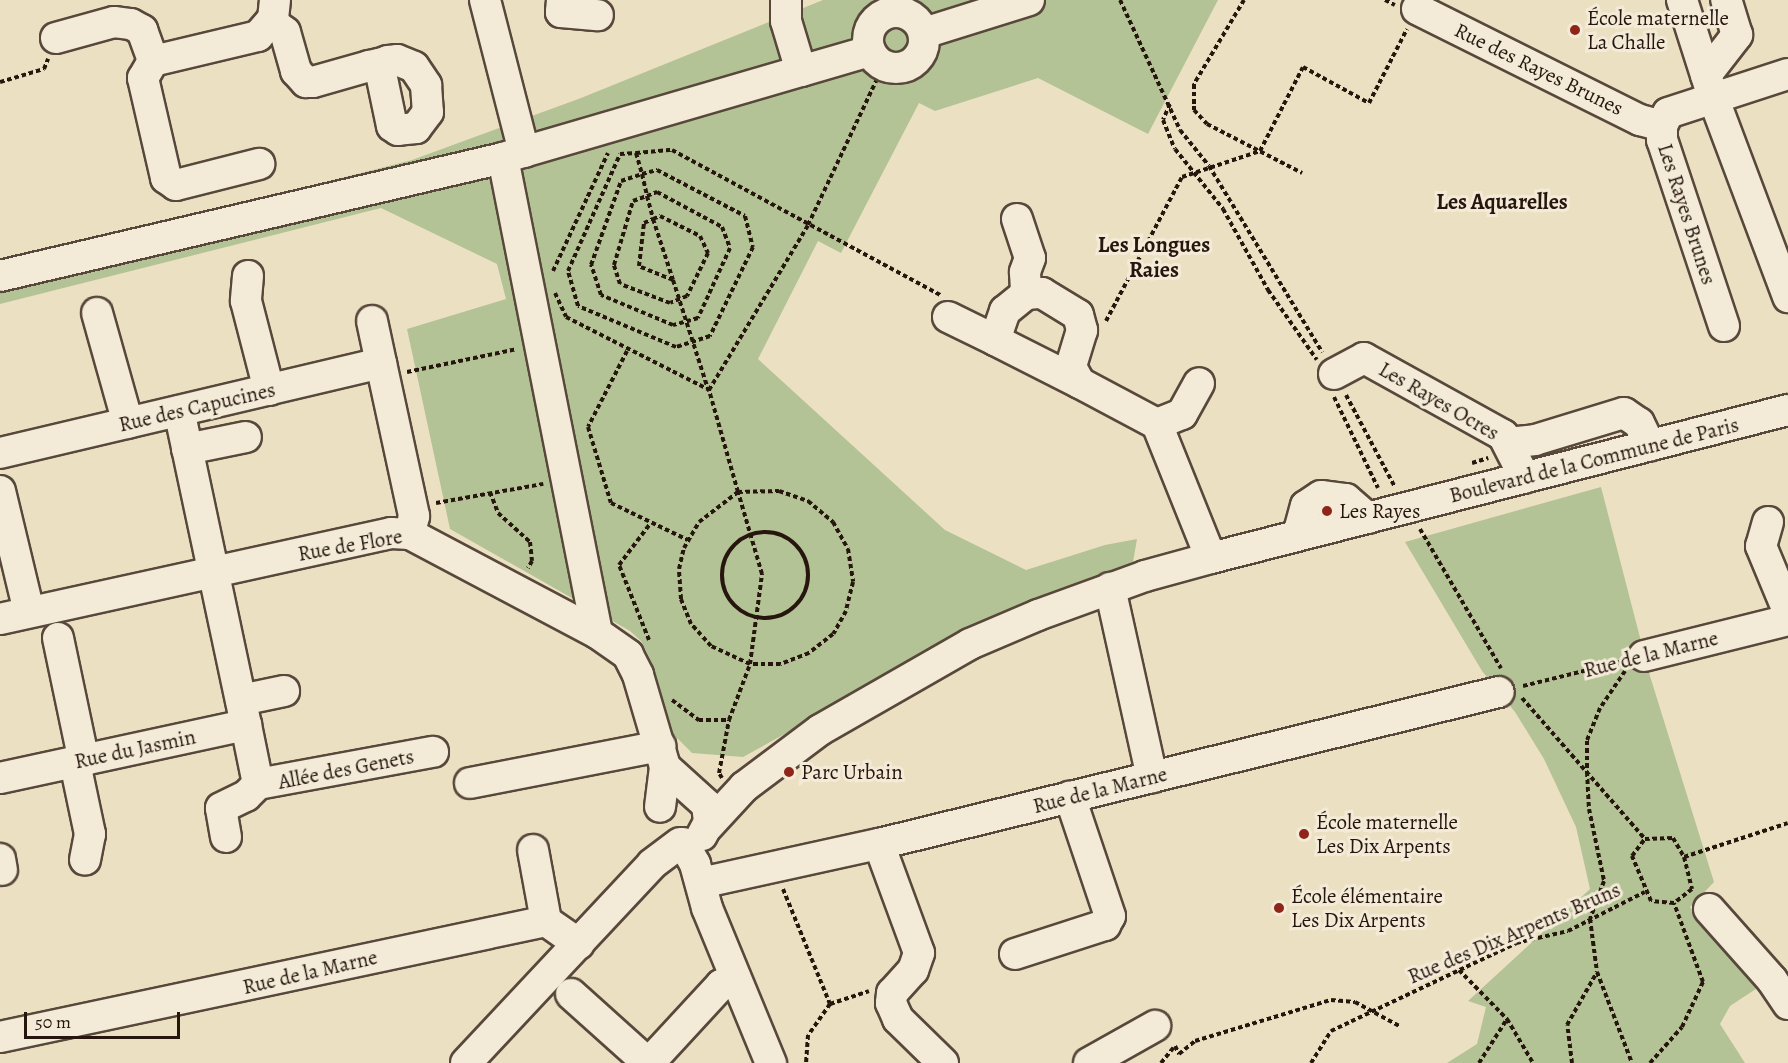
<!DOCTYPE html>
<html>
<head>
<meta charset="utf-8">
<style>
	body { margin:0 }
	#map { position:relative; width:1788px; height:1063px; overflow:hidden; background:#ece0c3; font-family:Alegreya,serif }
	div>[style] { position:absolute }
	[style*='--x'] { left:calc(var(--x)*1px); top:calc(var(--y)*1px); width:calc(var(--w)*1px); rotate:calc(var(--a)*1deg) }
	.green>* { inset:0; background:#b4c396 }
	.path>* { height:4px; margin-top:-2px; transform-origin:0; background:repeating-linear-gradient(90deg,#26160e 0 4.5px,transparent 0 7.5px) }
	.path>.ring { margin:-2px; padding:0; box-sizing:content-box; background:none; border:4px solid #26160e; border-radius:50% }
	.roads { filter:drop-shadow(2px 0 #58483b) drop-shadow(-2px 0 #58483b) drop-shadow(0 2px #58483b) drop-shadow(0 -2px #58483b) }
	.minor>* { height:30px; margin:-15px; padding:0 15px; transform-origin:15px; border-radius:15px; background:#f3ebd8 }
	.minor>.ring { margin:-15px; padding:0; box-sizing:content-box; background:none; border:30px solid #f3ebd8; border-radius:50% }
	.dots>* { width:16px; height:16px; translate:-50% -50%; box-sizing:border-box; border:3px solid #f3ebd8; border-radius:50% }
	span { translate:-50% -50%; white-space:nowrap; text-align:center; line-height:1.15; -webkit-text-stroke:6px #f3ebd8; paint-order:stroke }
	.poi-label { font-size:21px; color:#26160e }
	.left { translate:0 -50%; text-align:left }
	.street-label { font-size:21px; color:#26160e }
	.neighbourhood-label { font-size:22px; color:#26160e; font-weight:700 }
	.scale { position:absolute; left:24px; top:1012px; width:156px; height:27px; box-sizing:border-box; border:3px solid #26160e; border-top:0; padding-left:8px; font-size:18px; line-height:21px; white-space:nowrap; color:#26160e; -webkit-text-stroke:4px #f3ebd8; paint-order:stroke }
</style>
</head>
<body>
<div id="map">
	<div class="green">
		<div style="clip-path:polygon(823px 0,1218px 0,1148px 134px,1038px 78px,935px 111px,919px 103px,841px 253px,818px 241px,758px 359px,945px 530px,1026px 570px,1105px 545px,1137px 539px,1132px 568px,850px 698px,743px 757px,692px 753px,669px 730px,651px 661px,641px 641px,630px 631px,450px 529px,407px 329px,506px 299px,497px 264px,381px 208px,0 304px,0 265px,412px 160px,581px 98px)"></div>
		<div style="clip-path:polygon(1601px 487px,1650px 676px,1714px 882px,1690px 907px,1759px 987px,1730px 1006px,1720px 1024px,1745px 1063px,1447px 1063px,1477px 1044px,1486px 1007px,1468px 1001px,1590px 889px,1576px 827px,1544px 759px,1515px 712px,1482px 671px,1405px 542px)"></div>
	</div>
	<div class="path">
		<div style="--x:1120;--y:0;--w:143;--a:65.2"></div>
		<div style="--x:1180;--y:130;--w:46;--a:51.1"></div>
		<div style="--x:1209;--y:166;--w:218;--a:58.7"></div>
		<div style="--x:1244;--y:0;--w:98;--a:120.8"></div>
		<div style="--x:1194;--y:84;--w:26;--a:90"></div>
		<div style="--x:1194;--y:110;--w:19;--a:47"></div>
		<div style="--x:1207;--y:124;--w:107;--a:27.3"></div>
		<div style="--x:1385;--y:0;--w:11;--a:27"></div>
		<div style="--x:0;--y:82;--w:46;--a:-16.5"></div>
		<div style="--x:44;--y:69;--w:11;--a:-68"></div>
		<div style="--x:1170;--y:104;--w:17;--a:114"></div>
		<div style="--x:1163;--y:120;--w:31;--a:68"></div>
		<div style="--x:1175;--y:149;--w:77;--a:51.3"></div>
		<div style="--x:1223;--y:209;--w:93;--a:60.9"></div>
		<div style="--x:1268;--y:290;--w:85;--a:55"></div>
		<div style="--x:636;--y:153;--w:22;--a:74"></div>
		<div style="--x:642;--y:174;--w:23;--a:77"></div>
		<div style="--x:647;--y:196;--w:24;--a:75"></div>
		<div style="--x:653;--y:219;--w:64;--a:71.8"></div>
		<div style="--x:673;--y:280;--w:37;--a:-158"></div>
		<div style="--x:639;--y:266;--w:43;--a:-83.4"></div>
		<div style="--x:644;--y:223;--w:10;--a:-24"></div>
		<div style="--x:653;--y:219;--w:8;--a:-23"></div>
		<div style="--x:660;--y:216;--w:45;--a:26.6"></div>
		<div style="--x:700;--y:236;--w:19;--a:65"></div>
		<div style="--x:708;--y:253;--w:48;--a:116"></div>
		<div style="--x:687;--y:296;--w:18;--a:158"></div>
		<div style="--x:670;--y:303;--w:53;--a:-159.2"></div>
		<div style="--x:620;--y:284;--w:20;--a:-108"></div>
		<div style="--x:614;--y:265;--w:67;--a:-73.5"></div>
		<div style="--x:633;--y:201;--w:15;--a:-20"></div>
		<div style="--x:647;--y:196;--w:11;--a:-22"></div>
		<div style="--x:657;--y:192;--w:74;--a:28.3"></div>
		<div style="--x:722;--y:227;--w:22;--a:69"></div>
		<div style="--x:730;--y:248;--w:77;--a:114.6"></div>
		<div style="--x:698;--y:318;--w:26;--a:164"></div>
		<div style="--x:673;--y:325;--w:78;--a:-157.4"></div>
		<div style="--x:601;--y:295;--w:32;--a:-108"></div>
		<div style="--x:591;--y:265;--w:89;--a:-70.3"></div>
		<div style="--x:621;--y:181;--w:22;--a:-18"></div>
		<div style="--x:642;--y:174;--w:16;--a:-15"></div>
		<div style="--x:657;--y:170;--w:99;--a:27.6"></div>
		<div style="--x:745;--y:216;--w:32;--a:76"></div>
		<div style="--x:753;--y:247;--w:99;--a:115.8"></div>
		<div style="--x:710;--y:336;--w:36;--a:162"></div>
		<div style="--x:676;--y:347;--w:106;--a:-157.3"></div>
		<div style="--x:578;--y:306;--w:36;--a:-106"></div>
		<div style="--x:568;--y:271;--w:128;--a:-66"></div>
		<div style="--x:620;--y:154;--w:16;--a:-4"></div>
		<div style="--x:636;--y:153;--w:36;--a:-5"></div>
		<div style="--x:672;--y:150;--w:305;--a:28.4"></div>
		<div style="--x:553;--y:271;--w:130;--a:-65"></div>
		<div style="--x:673;--y:280;--w:114;--a:72.2"></div>
		<div style="--x:555;--y:293;--w:26;--a:65"></div>
		<div style="--x:566;--y:317;--w:161;--a:27"></div>
		<div style="--x:1106;--y:321;--w:163;--a:-62.2"></div>
		<div style="--x:1182;--y:177;--w:82;--a:-18.4"></div>
		<div style="--x:1260;--y:151;--w:94;--a:-62.9"></div>
		<div style="--x:1303;--y:67;--w:75;--a:28.6"></div>
		<div style="--x:1369;--y:103;--w:83;--a:-62.8"></div>
		<div style="--x:627;--y:351;--w:85;--a:117.2"></div>
		<div style="--x:588;--y:427;--w:79;--a:73.2"></div>
		<div style="--x:611;--y:503;--w:85;--a:25.7"></div>
		<div style="--x:407;--y:372;--w:112;--a:-11.8"></div>
		<div style="--x:1346;--y:395;--w:104;--a:62"></div>
		<div style="--x:1334;--y:397;--w:101;--a:64.2"></div>
		<div style="--x:1472;--y:463;--w:17;--a:-17"></div>
		<div style="--x:490;--y:492;--w:22;--a:69"></div>
		<div style="--x:498;--y:513;--w:43;--a:42.2"></div>
		<div style="--x:530;--y:542;--w:19;--a:84"></div>
		<div style="--x:532;--y:561;--w:8;--a:120"></div>
		<div style="--x:436;--y:503;--w:109;--a:-10.1"></div>
		<div style="--x:1420;--y:529;--w:161;--a:59.8"></div>
		<div class="ring" style="left:722px;top:532px;width:82px;height:82px"></div>
		<div style="--x:649;--y:640;--w:81;--a:-111.8"></div>
		<div style="--x:619;--y:565;--w:51;--a:-52.9"></div>
		<div style="--x:1625;--y:671;--w:45;--a:124"></div>
		<div style="--x:1600;--y:708;--w:35;--a:112"></div>
		<div style="--x:1587;--y:741;--w:31;--a:90"></div>
		<div style="--x:1587;--y:772;--w:37;--a:87"></div>
		<div style="--x:1589;--y:809;--w:74;--a:78.2"></div>
		<div style="--x:1604;--y:881;--w:40;--a:110.2"></div>
		<div style="--x:1590;--y:919;--w:53;--a:82.5"></div>
		<div style="--x:1597;--y:972;--w:97;--a:69"></div>
		<div style="--x:1523;--y:686;--w:100;--a:-13.9"></div>
		<div style="--x:1522;--y:698;--w:187;--a:48.9"></div>
		<div style="--x:672;--y:700;--w:34;--a:37"></div>
		<div style="--x:699;--y:720;--w:30;--a:0"></div>
		<div style="--x:722;--y:778;--w:6;--a:-121"></div>
		<div style="--x:719;--y:773;--w:54;--a:-79.3"></div>
		<div style="--x:729;--y:720;--w:60;--a:-69.4"></div>
		<div style="--x:750;--y:664;--w:43;--a:-155.2"></div>
		<div style="--x:711;--y:646;--w:30;--a:-132"></div>
		<div style="--x:691;--y:624;--w:27;--a:-112"></div>
		<div style="--x:681;--y:599;--w:30;--a:-94"></div>
		<div style="--x:679;--y:569;--w:22;--a:-77"></div>
		<div style="--x:684;--y:548;--w:30;--a:-60"></div>
		<div style="--x:699;--y:522;--w:49;--a:-37.6"></div>
		<div style="--x:738;--y:492;--w:41;--a:-1.4"></div>
		<div style="--x:779;--y:491;--w:31;--a:19"></div>
		<div style="--x:808;--y:501;--w:33;--a:40"></div>
		<div style="--x:833;--y:522;--w:31;--a:61"></div>
		<div style="--x:848;--y:549;--w:33;--a:81"></div>
		<div style="--x:853;--y:582;--w:30;--a:104"></div>
		<div style="--x:846;--y:611;--w:26;--a:119"></div>
		<div style="--x:833;--y:634;--w:31;--a:142"></div>
		<div style="--x:809;--y:653;--w:31;--a:159"></div>
		<div style="--x:780;--y:664;--w:30;--a:180"></div>
		<div style="--x:750;--y:664;--w:91;--a:-82.4"></div>
		<div style="--x:762;--y:574;--w:85;--a:-106.3"></div>
		<div style="--x:738;--y:492;--w:106;--a:-105.9"></div>
		<div style="--x:709;--y:390;--w:192;--a:-59"></div>
		<div style="--x:808;--y:225;--w:168;--a:-64.7"></div>
		<div style="--x:1673;--y:838;--w:22;--a:60"></div>
		<div style="--x:1684;--y:857;--w:33;--a:76"></div>
		<div style="--x:1692;--y:889;--w:23;--a:142"></div>
		<div style="--x:1674;--y:903;--w:23;--a:-175"></div>
		<div style="--x:1651;--y:901;--w:49;--a:-112.9"></div>
		<div style="--x:1632;--y:856;--w:21;--a:-53"></div>
		<div style="--x:1645;--y:839;--w:28;--a:-2"></div>
		<div style="--x:1684;--y:857;--w:109;--a:-18.1"></div>
		<div style="--x:783;--y:889;--w:124;--a:67.8"></div>
		<div style="--x:830;--y:1004;--w:38;--a:125"></div>
		<div style="--x:808;--y:1035;--w:28;--a:94"></div>
		<div style="--x:1459;--y:970;--w:69;--a:45.6"></div>
		<div style="--x:1507;--y:1019;--w:51;--a:59.4"></div>
		<div style="--x:830;--y:1004;--w:41;--a:-18.4"></div>
		<div style="--x:1161;--y:1063;--w:22;--a:-51"></div>
		<div style="--x:1175;--y:1046;--w:9;--a:63"></div>
		<div style="--x:1179;--y:1054;--w:21;--a:-39"></div>
		<div style="--x:1195;--y:1041;--w:142;--a:-16.8"></div>
		<div style="--x:1331;--y:1000;--w:24;--a:5"></div>
		<div style="--x:1355;--y:1002;--w:52;--a:28.5"></div>
		<div style="--x:1311;--y:1063;--w:38;--a:-58"></div>
		<div style="--x:1331;--y:1031;--w:205;--a:-25.4"></div>
		<div style="--x:1516;--y:943;--w:53;--a:-13"></div>
		<div style="--x:1568;--y:931;--w:86;--a:-26.9"></div>
		<div style="--x:1479;--y:1063;--w:52;--a:-57.5"></div>
		<div style="--x:1572;--y:1063;--w:38;--a:-97"></div>
		<div style="--x:1567;--y:1025;--w:61;--a:-60.5"></div>
		<div style="--x:1650;--y:1063;--w:48;--a:-48.4"></div>
		<div style="--x:1682;--y:1027;--w:50;--a:-65"></div>
		<div style="--x:1703;--y:982;--w:84;--a:-110.2"></div>
	</div>
	<div class="roads">
		<div class="minor">
			<div style="--x:485;--y:0;--w:157;--a:75.6"></div>
			<div style="--x:562;--y:0;--w:12;--a:95"></div>
			<div style="--x:561;--y:12;--w:37;--a:5"></div>
			<div style="--x:786;--y:0;--w:21;--a:90"></div>
			<div style="--x:786;--y:21;--w:52;--a:73.3"></div>
			<div style="--x:801;--y:71;--w:72;--a:-16.2"></div>
			<div style="--x:1682;--y:0;--w:102;--a:72.3"></div>
			<div style="--x:1713;--y:97;--w:214;--a:69.4"></div>
			<div style="--x:1417;--y:9;--w:249;--a:26.5"></div>
			<div style="--x:1640;--y:120;--w:23;--a:15"></div>
			<div class="ring" style="left:868px;top:12px;width:26px;height:26px"></div>
			<div style="--x:271;--y:22;--w:17;--a:36"></div>
			<div style="--x:285;--y:32;--w:41;--a:74.2"></div>
			<div style="--x:296;--y:71;--w:15;--a:48"></div>
			<div style="--x:306;--y:82;--w:7;--a:0"></div>
			<div style="--x:313;--y:82;--w:58;--a:-15.9"></div>
			<div style="--x:369;--y:66;--w:10;--a:-11"></div>
			<div style="--x:379;--y:64;--w:9;--a:-18"></div>
			<div style="--x:388;--y:61;--w:9;--a:-6"></div>
			<div style="--x:397;--y:60;--w:18;--a:22"></div>
			<div style="--x:414;--y:67;--w:22;--a:56"></div>
			<div style="--x:426;--y:85;--w:27;--a:86"></div>
			<div style="--x:428;--y:112;--w:20;--a:127"></div>
			<div style="--x:416;--y:128;--w:18;--a:174"></div>
			<div style="--x:398;--y:130;--w:7;--a:-146"></div>
			<div style="--x:392;--y:126;--w:63;--a:-101.8"></div>
			<div style="--x:924;--y:33;--w:110;--a:-17.4"></div>
			<div style="--x:56;--y:38;--w:60;--a:-15.4"></div>
			<div style="--x:114;--y:22;--w:17;--a:7"></div>
			<div style="--x:131;--y:24;--w:13;--a:29"></div>
			<div style="--x:142;--y:30;--w:33;--a:70"></div>
			<div style="--x:153;--y:61;--w:108;--a:-13.4"></div>
			<div style="--x:258;--y:36;--w:23;--a:-49"></div>
			<div style="--x:273;--y:19;--w:19;--a:-84"></div>
			<div style="--x:153;--y:61;--w:20;--a:120"></div>
			<div style="--x:143;--y:78;--w:103;--a:77"></div>
			<div style="--x:166;--y:178;--w:12;--a:35"></div>
			<div style="--x:176;--y:185;--w:86;--a:-14.2"></div>
			<div style="--x:1706;--y:75;--w:51;--a:-52.2"></div>
			<div style="--x:1737;--y:35;--w:37;--a:-107"></div>
			<div style="--x:503;--y:158;--w:484;--a:78.8"></div>
			<div style="--x:1017;--y:219;--w:41;--a:71.6"></div>
			<div style="--x:1030;--y:258;--w:15;--a:110"></div>
			<div style="--x:1025;--y:272;--w:22;--a:87"></div>
			<div style="--x:0;--y:276;--w:517;--a:-13.2"></div>
			<div style="--x:503;--y:158;--w:310;--a:-16.3"></div>
			<div style="--x:248;--y:276;--w:25;--a:95"></div>
			<div style="--x:246;--y:301;--w:92;--a:75.5"></div>
			<div style="--x:97;--y:313;--w:114;--a:74.3"></div>
			<div style="--x:948;--y:317;--w:52;--a:26.1"></div>
			<div style="--x:372;--y:321;--w:43;--a:77.9"></div>
			<div style="--x:1724;--y:326;--w:196;--a:-108.4"></div>
			<div style="--x:1662;--y:140;--w:14;--a:-90"></div>
			<div style="--x:1662;--y:126;--w:14;--a:-65"></div>
			<div style="--x:1668;--y:113;--w:126;--a:-18"></div>
			<div style="--x:1334;--y:374;--w:34;--a:-28"></div>
			<div style="--x:1364;--y:358;--w:159;--a:29"></div>
			<div style="--x:1503;--y:435;--w:48;--a:62.9"></div>
			<div style="--x:1080;--y:383;--w:95;--a:-153.2"></div>
			<div style="--x:995;--y:340;--w:31;--a:-71"></div>
			<div style="--x:1005;--y:311;--w:27;--a:-39"></div>
			<div style="--x:1026;--y:294;--w:16;--a:-4"></div>
			<div style="--x:1042;--y:293;--w:42;--a:31.4"></div>
			<div style="--x:1078;--y:315;--w:16;--a:75"></div>
			<div style="--x:1082;--y:330;--w:39;--a:107"></div>
			<div style="--x:1071;--y:367;--w:18;--a:61"></div>
			<div style="--x:1080;--y:383;--w:87;--a:28"></div>
			<div style="--x:1157;--y:424;--w:144;--a:68.1"></div>
			<div style="--x:1157;--y:424;--w:27;--a:-22"></div>
			<div style="--x:1182;--y:414;--w:35;--a:-61"></div>
			<div style="--x:1508;--y:443;--w:27;--a:-6"></div>
			<div style="--x:1535;--y:440;--w:93;--a:-16.9"></div>
			<div style="--x:1624;--y:413;--w:18;--a:34"></div>
			<div style="--x:1639;--y:423;--w:25;--a:64"></div>
			<div style="--x:187;--y:449;--w:60;--a:-11.5"></div>
			<div style="--x:0;--y:453;--w:391;--a:-13.3"></div>
			<div style="--x:381;--y:363;--w:157;--a:77.8"></div>
			<div style="--x:414;--y:516;--w:18;--a:103"></div>
			<div style="--x:0;--y:491;--w:124;--a:76.5"></div>
			<div style="--x:1768;--y:522;--w:25;--a:106"></div>
			<div style="--x:1761;--y:546;--w:70;--a:67.4"></div>
			<div style="--x:1298;--y:535;--w:30;--a:-75"></div>
			<div style="--x:1306;--y:506;--w:18;--a:-34"></div>
			<div style="--x:1321;--y:496;--w:25;--a:7"></div>
			<div style="--x:1346;--y:499;--w:29;--a:41"></div>
			<div style="--x:1110;--y:588;--w:194;--a:77.5"></div>
			<div style="--x:0;--y:619;--w:400;--a:-12.4"></div>
			<div style="--x:391;--y:533;--w:19;--a:3"></div>
			<div style="--x:410;--y:534;--w:212;--a:27.9"></div>
			<div style="--x:597;--y:633;--w:38;--a:35"></div>
			<div style="--x:628;--y:655;--w:22;--a:63"></div>
			<div style="--x:638;--y:675;--w:96;--a:73.6"></div>
			<div style="--x:665;--y:767;--w:40;--a:97.1"></div>
			<div style="--x:58;--y:638;--w:126;--a:78.1"></div>
			<div style="--x:1644;--y:656;--w:148;--a:-14"></div>
			<div style="--x:241;--y:700;--w:44;--a:-11.8"></div>
			<div style="--x:246;--y:725;--w:60;--a:78.5"></div>
			<div style="--x:258;--y:784;--w:178;--a:-10.4"></div>
			<div style="--x:75;--y:763;--w:73;--a:78.1"></div>
			<div style="--x:90;--y:834;--w:26;--a:101"></div>
			<div style="--x:665;--y:767;--w:57;--a:42.1"></div>
			<div style="--x:707;--y:805;--w:17;--a:83"></div>
			<div style="--x:709;--y:822;--w:15;--a:118"></div>
			<div style="--x:0;--y:778;--w:252;--a:-12.2"></div>
			<div style="--x:246;--y:725;--w:321;--a:-102"></div>
			<div style="--x:470;--y:783;--w:194;--a:-11"></div>
			<div style="--x:708;--y:826;--w:53;--a:-47.3"></div>
			<div style="--x:744;--y:787;--w:95;--a:-36.9"></div>
			<div style="--x:820;--y:730;--w:173;--a:-29.8"></div>
			<div style="--x:970;--y:644;--w:74;--a:-23.1"></div>
			<div style="--x:1038;--y:615;--w:114;--a:-20"></div>
			<div style="--x:1145;--y:576;--w:68;--a:-15.3"></div>
			<div style="--x:1211;--y:558;--w:596;--a:-14.39"></div>
			<div style="--x:226;--y:837;--w:29;--a:-100"></div>
			<div style="--x:221;--y:808;--w:28;--a:-26"></div>
			<div style="--x:246;--y:796;--w:17;--a:-45"></div>
			<div style="--x:683;--y:843;--w:24;--a:60"></div>
			<div style="--x:695;--y:864;--w:46;--a:74.7"></div>
			<div style="--x:707;--y:908;--w:168;--a:67.6"></div>
			<div style="--x:879;--y:844;--w:116;--a:69.8"></div>
			<div style="--x:919;--y:953;--w:18;--a:109"></div>
			<div style="--x:913;--y:970;--w:31;--a:132"></div>
			<div style="--x:892;--y:993;--w:10;--a:96"></div>
			<div style="--x:891;--y:1003;--w:17;--a:66"></div>
			<div style="--x:898;--y:1019;--w:63;--a:44.4"></div>
			<div style="--x:533;--y:850;--w:72;--a:79.6"></div>
			<div style="--x:0;--y:859;--w:11;--a:80"></div>
			<div style="--x:701;--y:883;--w:182;--a:-12.4"></div>
			<div style="--x:879;--y:844;--w:638;--a:-13.78"></div>
			<div style="--x:1709;--y:909;--w:95;--a:48.4"></div>
			<div style="--x:1772;--y:980;--w:29;--a:56"></div>
			<div style="--x:1015;--y:954;--w:95;--a:-17.9"></div>
			<div style="--x:1105;--y:925;--w:10;--a:-61"></div>
			<div style="--x:1110;--y:916;--w:126;--a:-108.6"></div>
			<div style="--x:571;--y:994;--w:103;--a:41.9"></div>
			<div style="--x:0;--y:1037;--w:558;--a:-11.99"></div>
			<div style="--x:546;--y:921;--w:40;--a:34.9"></div>
			<div style="--x:466;--y:1063;--w:272;--a:-46.9"></div>
			<div style="--x:652;--y:864;--w:35;--a:-37"></div>
			<div style="--x:649;--y:1063;--w:106;--a:-47.3"></div>
			<div style="--x:721;--y:985;--w:16;--a:-27"></div>
			<div style="--x:1089;--y:1063;--w:76;--a:-29.3"></div>
		</div>
	</div>
	<div class="dots">
		<div style="left:1575px;top:30px;background:#8f2418"></div>
		<div style="left:1327px;top:511px;background:#8f2418"></div>
		<div style="left:789px;top:772px;background:#8f2418"></div>
		<div style="left:1304px;top:834px;background:#8f2418"></div>
		<div style="left:1279px;top:908px;background:#8f2418"></div>
	</div>
	<div class="poi-label">
		<span class="left" style="left:1587px;top:30px">École maternelle<br>La Challe</span>
		<span class="left" style="left:1339px;top:511px">Les Rayes</span>
		<span class="left" style="left:801px;top:772px">Parc Urbain</span>
		<span class="left" style="left:1316px;top:834px">École maternelle<br>Les Dix Arpents</span>
		<span class="left" style="left:1291px;top:908px">École élémentaire<br>Les Dix Arpents</span>
	</div>
	<div class="street-label">
		<span style="left:1539px;top:69px;rotate:26deg">Rue des Rayes Brunes</span>
		<span style="left:1687px;top:214px;rotate:72deg">Les Rayes Brunes</span>
		<span style="left:1439px;top:401px;rotate:30deg">Les Rayes Ocres</span>
		<span style="left:197px;top:407px;rotate:-13deg">Rue des Capucines</span>
		<span style="left:1594px;top:460px;rotate:-14deg">Boulevard de la Commune de Paris</span>
		<span style="left:350px;top:545px;rotate:-10deg">Rue de Flore</span>
		<span style="left:1651px;top:654px;rotate:-14deg">Rue de la Marne</span>
		<span style="left:135px;top:749px;rotate:-12deg">Rue du Jasmin</span>
		<span style="left:346px;top:769px;rotate:-11deg">Allée des Genets</span>
		<span style="left:1100px;top:790px;rotate:-14deg">Rue de la Marne</span>
		<span style="left:1514px;top:933px;rotate:-23deg">Rue des Dix Arpents Bruns</span>
		<span style="left:310px;top:972px;rotate:-13deg">Rue de la Marne</span>
	</div>
	<div class="neighbourhood-label">
		<span style="left:1502px;top:203px">Les Aquarelles</span>
		<span style="left:1154px;top:258px">Les Longues<br>Raies</span>
	</div>
	<div class="scale">50 m</div>
</div>
</body>
</html>
